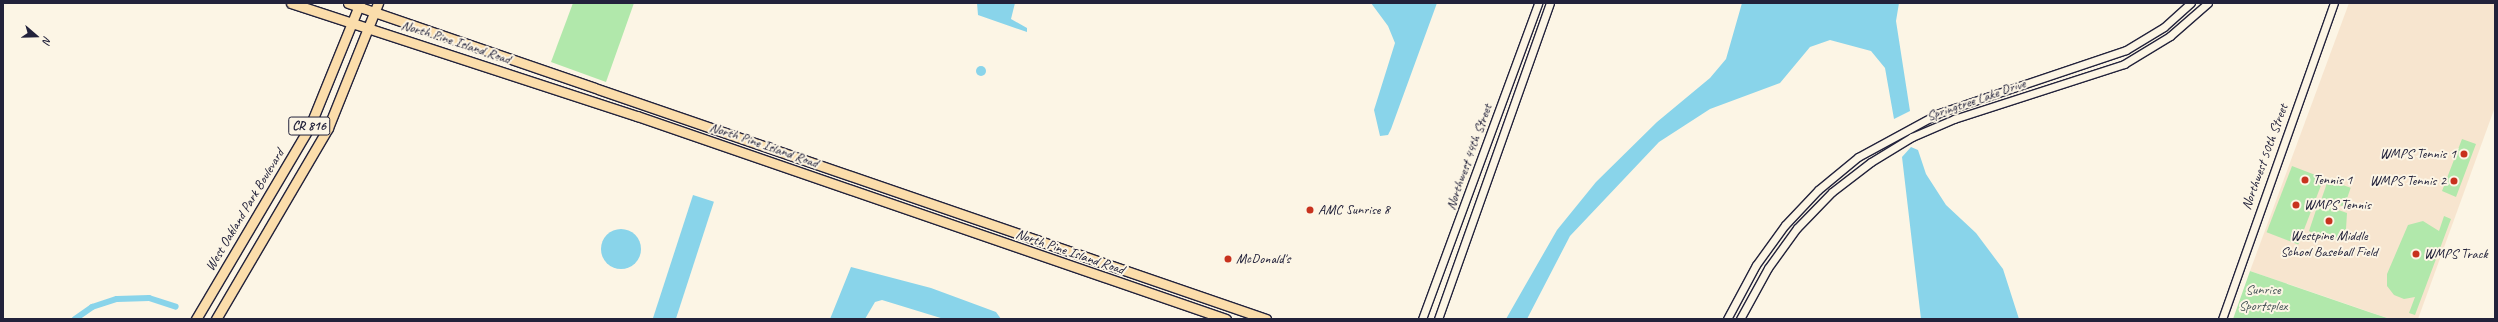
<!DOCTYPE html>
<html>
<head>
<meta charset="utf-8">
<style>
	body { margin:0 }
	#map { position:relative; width:2498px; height:322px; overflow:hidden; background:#fcf5e5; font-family:Caveat,sans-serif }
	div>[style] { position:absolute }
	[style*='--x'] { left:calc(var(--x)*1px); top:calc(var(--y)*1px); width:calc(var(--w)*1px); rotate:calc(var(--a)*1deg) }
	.built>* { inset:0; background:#f7e5cf }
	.green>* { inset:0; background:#b1e8ab; transform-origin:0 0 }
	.water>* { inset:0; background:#89d4ea; transform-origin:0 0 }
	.round { border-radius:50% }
	.canal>* { height:6px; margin:-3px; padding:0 3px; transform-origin:3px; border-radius:3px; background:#89d4ea }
	.roads { filter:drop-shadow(1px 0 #22223b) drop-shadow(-1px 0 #22223b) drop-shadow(0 1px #22223b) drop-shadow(0 -1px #22223b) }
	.minor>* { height:7px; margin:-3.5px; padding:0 3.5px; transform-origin:3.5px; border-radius:3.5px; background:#fcf5e5 }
	.major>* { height:9px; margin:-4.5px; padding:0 4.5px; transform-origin:4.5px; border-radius:4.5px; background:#fbddab }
	.dots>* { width:11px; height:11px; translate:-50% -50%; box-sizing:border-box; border:2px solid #fcf5e5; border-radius:50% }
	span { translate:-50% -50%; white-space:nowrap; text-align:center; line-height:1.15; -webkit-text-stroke:4px #fcf5e5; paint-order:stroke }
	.shield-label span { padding:1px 3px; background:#fcf5e5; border:1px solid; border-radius:3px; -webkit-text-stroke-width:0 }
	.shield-label { font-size:13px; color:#22223b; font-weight:700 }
	.street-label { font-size:14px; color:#22223b }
	.poi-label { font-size:14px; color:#22223b }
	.right { translate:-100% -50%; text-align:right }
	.left { translate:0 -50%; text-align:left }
	.park-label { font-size:14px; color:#465457 }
	.frame { position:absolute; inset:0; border:4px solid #22223b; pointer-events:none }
	.north { position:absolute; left:16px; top:16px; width:40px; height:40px; -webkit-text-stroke:3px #fcf5e5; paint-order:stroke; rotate:110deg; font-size:11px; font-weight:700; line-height:16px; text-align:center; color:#22223b }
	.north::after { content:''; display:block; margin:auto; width:14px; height:18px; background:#22223b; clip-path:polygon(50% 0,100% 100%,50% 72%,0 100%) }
</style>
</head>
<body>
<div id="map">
	<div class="built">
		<div style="clip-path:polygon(2349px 3px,2495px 3px,2495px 107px,2418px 319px,2390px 319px,2250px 271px)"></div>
	</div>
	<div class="green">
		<div style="clip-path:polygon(573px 3px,634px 3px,606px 82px,551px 62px)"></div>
		<div style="clip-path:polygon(2462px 139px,2476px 144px,2456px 197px,2442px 191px,2452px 165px,2459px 168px,2452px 165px)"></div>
		<div style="left:2292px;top:166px;width:34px;height:71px;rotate:21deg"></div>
		<div style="left:2328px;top:180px;width:24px;height:20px;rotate:19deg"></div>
		<div style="clip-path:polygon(2324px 205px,2347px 213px,2346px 229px,2335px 240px,2325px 240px,2309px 231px,2317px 207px)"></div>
		<div style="clip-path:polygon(2444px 216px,2451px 219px,2415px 315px,2409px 313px,2415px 297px,2404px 299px,2394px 295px,2387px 286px,2387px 274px,2408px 225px,2423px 221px,2439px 231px)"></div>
		<div style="clip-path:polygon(2250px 271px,2369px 312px,2390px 319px,2233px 319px)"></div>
	</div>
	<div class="water">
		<div style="clip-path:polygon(977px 3px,1015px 3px,1011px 19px,1027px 28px,1027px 32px,978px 15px)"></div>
		<div style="clip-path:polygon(1371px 3px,1437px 3px,1391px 129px,1388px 135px,1380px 136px,1374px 110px,1395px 43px,1388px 26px)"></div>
		<div style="clip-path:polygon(1742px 3px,1899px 3px,1896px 21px,1910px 111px,1894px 119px,1885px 68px,1871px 51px,1830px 40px,1810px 47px,1780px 83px,1710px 109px,1659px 142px,1570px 236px,1527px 319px,1506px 319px,1557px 230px,1596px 182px,1657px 122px,1710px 78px,1726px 59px)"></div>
		<div class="round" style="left:976px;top:66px;width:10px;height:10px"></div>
		<div style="clip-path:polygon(1911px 147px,1918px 150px,1926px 174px,1946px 205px,1976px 233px,2003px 269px,2019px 319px,1921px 319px,1902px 157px)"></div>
		<div style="left:693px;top:195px;width:22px;height:132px;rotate:18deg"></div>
		<div class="round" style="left:601px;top:229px;width:40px;height:40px"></div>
		<div style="clip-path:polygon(851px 267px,931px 288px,996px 312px,1001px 319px,944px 319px,882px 300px,875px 302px,865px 319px,830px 319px)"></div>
	</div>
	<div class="canal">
		<div style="--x:75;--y:319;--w:21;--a:-35"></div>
		<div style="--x:92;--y:307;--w:26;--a:-18"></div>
		<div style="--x:117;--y:299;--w:32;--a:-2"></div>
		<div style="--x:149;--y:298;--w:28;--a:18"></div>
	</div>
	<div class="roads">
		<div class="minor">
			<div style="--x:1422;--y:319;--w:337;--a:-69.8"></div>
			<div style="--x:1438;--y:319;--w:335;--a:-70.5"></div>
			<div style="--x:1727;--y:319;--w:61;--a:-61.8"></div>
			<div style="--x:1756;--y:265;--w:49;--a:-54.1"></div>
			<div style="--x:1785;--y:225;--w:48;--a:-46.7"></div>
			<div style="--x:1818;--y:190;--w:52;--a:-39.5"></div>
			<div style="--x:1858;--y:157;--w:92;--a:-28.5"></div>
			<div style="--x:1939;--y:113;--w:197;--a:-18.6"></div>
			<div style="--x:2126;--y:50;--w:44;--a:-31.2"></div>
			<div style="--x:2164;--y:27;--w:36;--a:-42"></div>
			<div style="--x:1740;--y:319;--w:58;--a:-61.2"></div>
			<div style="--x:1768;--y:268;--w:49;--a:-54.1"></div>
			<div style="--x:1797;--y:228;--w:50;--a:-45.8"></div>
			<div style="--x:1832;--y:192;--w:49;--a:-37.6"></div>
			<div style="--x:1871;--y:162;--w:48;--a:-31.4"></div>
			<div style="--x:1912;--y:137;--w:46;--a:-23.2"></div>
			<div style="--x:1954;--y:119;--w:179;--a:-17.9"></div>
			<div style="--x:2124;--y:64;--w:54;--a:-31.3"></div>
			<div style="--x:2170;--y:36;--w:50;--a:-41"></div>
			<div style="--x:2222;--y:319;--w:335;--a:-70.5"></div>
		</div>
		<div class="major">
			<div style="--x:291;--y:3;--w:364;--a:18.1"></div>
			<div style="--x:637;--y:116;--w:623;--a:19.02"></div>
			<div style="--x:348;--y:3;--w:971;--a:18.99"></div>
			<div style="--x:196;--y:319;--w:224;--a:-59.4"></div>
			<div style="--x:310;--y:126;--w:133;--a:-67.9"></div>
			<div style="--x:216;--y:319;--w:221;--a:-59.6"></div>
			<div style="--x:328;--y:128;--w:135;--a:-68.2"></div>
		</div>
	</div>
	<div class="dots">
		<div style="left:2464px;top:154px;background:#c8321e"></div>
		<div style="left:2305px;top:180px;background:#c8321e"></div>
		<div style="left:2454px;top:181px;background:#c8321e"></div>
		<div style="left:2296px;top:205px;background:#c8321e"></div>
		<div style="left:1310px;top:210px;background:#c8321e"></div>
		<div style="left:2329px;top:221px;background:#c8321e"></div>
		<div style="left:2416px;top:254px;background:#c8321e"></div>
		<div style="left:1228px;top:259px;background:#c8321e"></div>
	</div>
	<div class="shield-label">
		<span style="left:309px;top:126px">CR 816</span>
	</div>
	<div class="street-label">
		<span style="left:456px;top:42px;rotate:18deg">North Pine Island Road</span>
		<span style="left:1976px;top:100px;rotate:-19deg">Springtree Lake Drive</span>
		<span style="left:764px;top:145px;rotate:19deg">North Pine Island Road</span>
		<span style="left:1469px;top:157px;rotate:-70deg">Northwest 44th Street</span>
		<span style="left:2265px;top:157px;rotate:-70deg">Northwest 50th Street</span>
		<span style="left:245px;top:210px;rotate:-59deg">West Oakland Park Boulevard</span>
		<span style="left:1070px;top:252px;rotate:19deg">North Pine Island Road</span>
	</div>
	<div class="poi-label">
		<span class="right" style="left:2456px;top:154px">WMPS Tennis 1</span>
		<span class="left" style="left:2313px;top:180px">Tennis 1</span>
		<span class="right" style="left:2446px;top:181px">WMPS Tennis 2</span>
		<span class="left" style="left:2304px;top:205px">WMPS Tennis</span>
		<span class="left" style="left:1318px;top:210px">AMC Sunrise 8</span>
		<span style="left:2329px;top:244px">Westpine Middle<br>School Baseball Field</span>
		<span class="left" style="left:2424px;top:254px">WMPS Track</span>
		<span class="left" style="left:1236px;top:259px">McDonald's</span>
	</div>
	<div class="park-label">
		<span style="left:2263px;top:298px">Sunrise<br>Sportsplex</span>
	</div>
	<div class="frame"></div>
	<div class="north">N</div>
</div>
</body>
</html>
